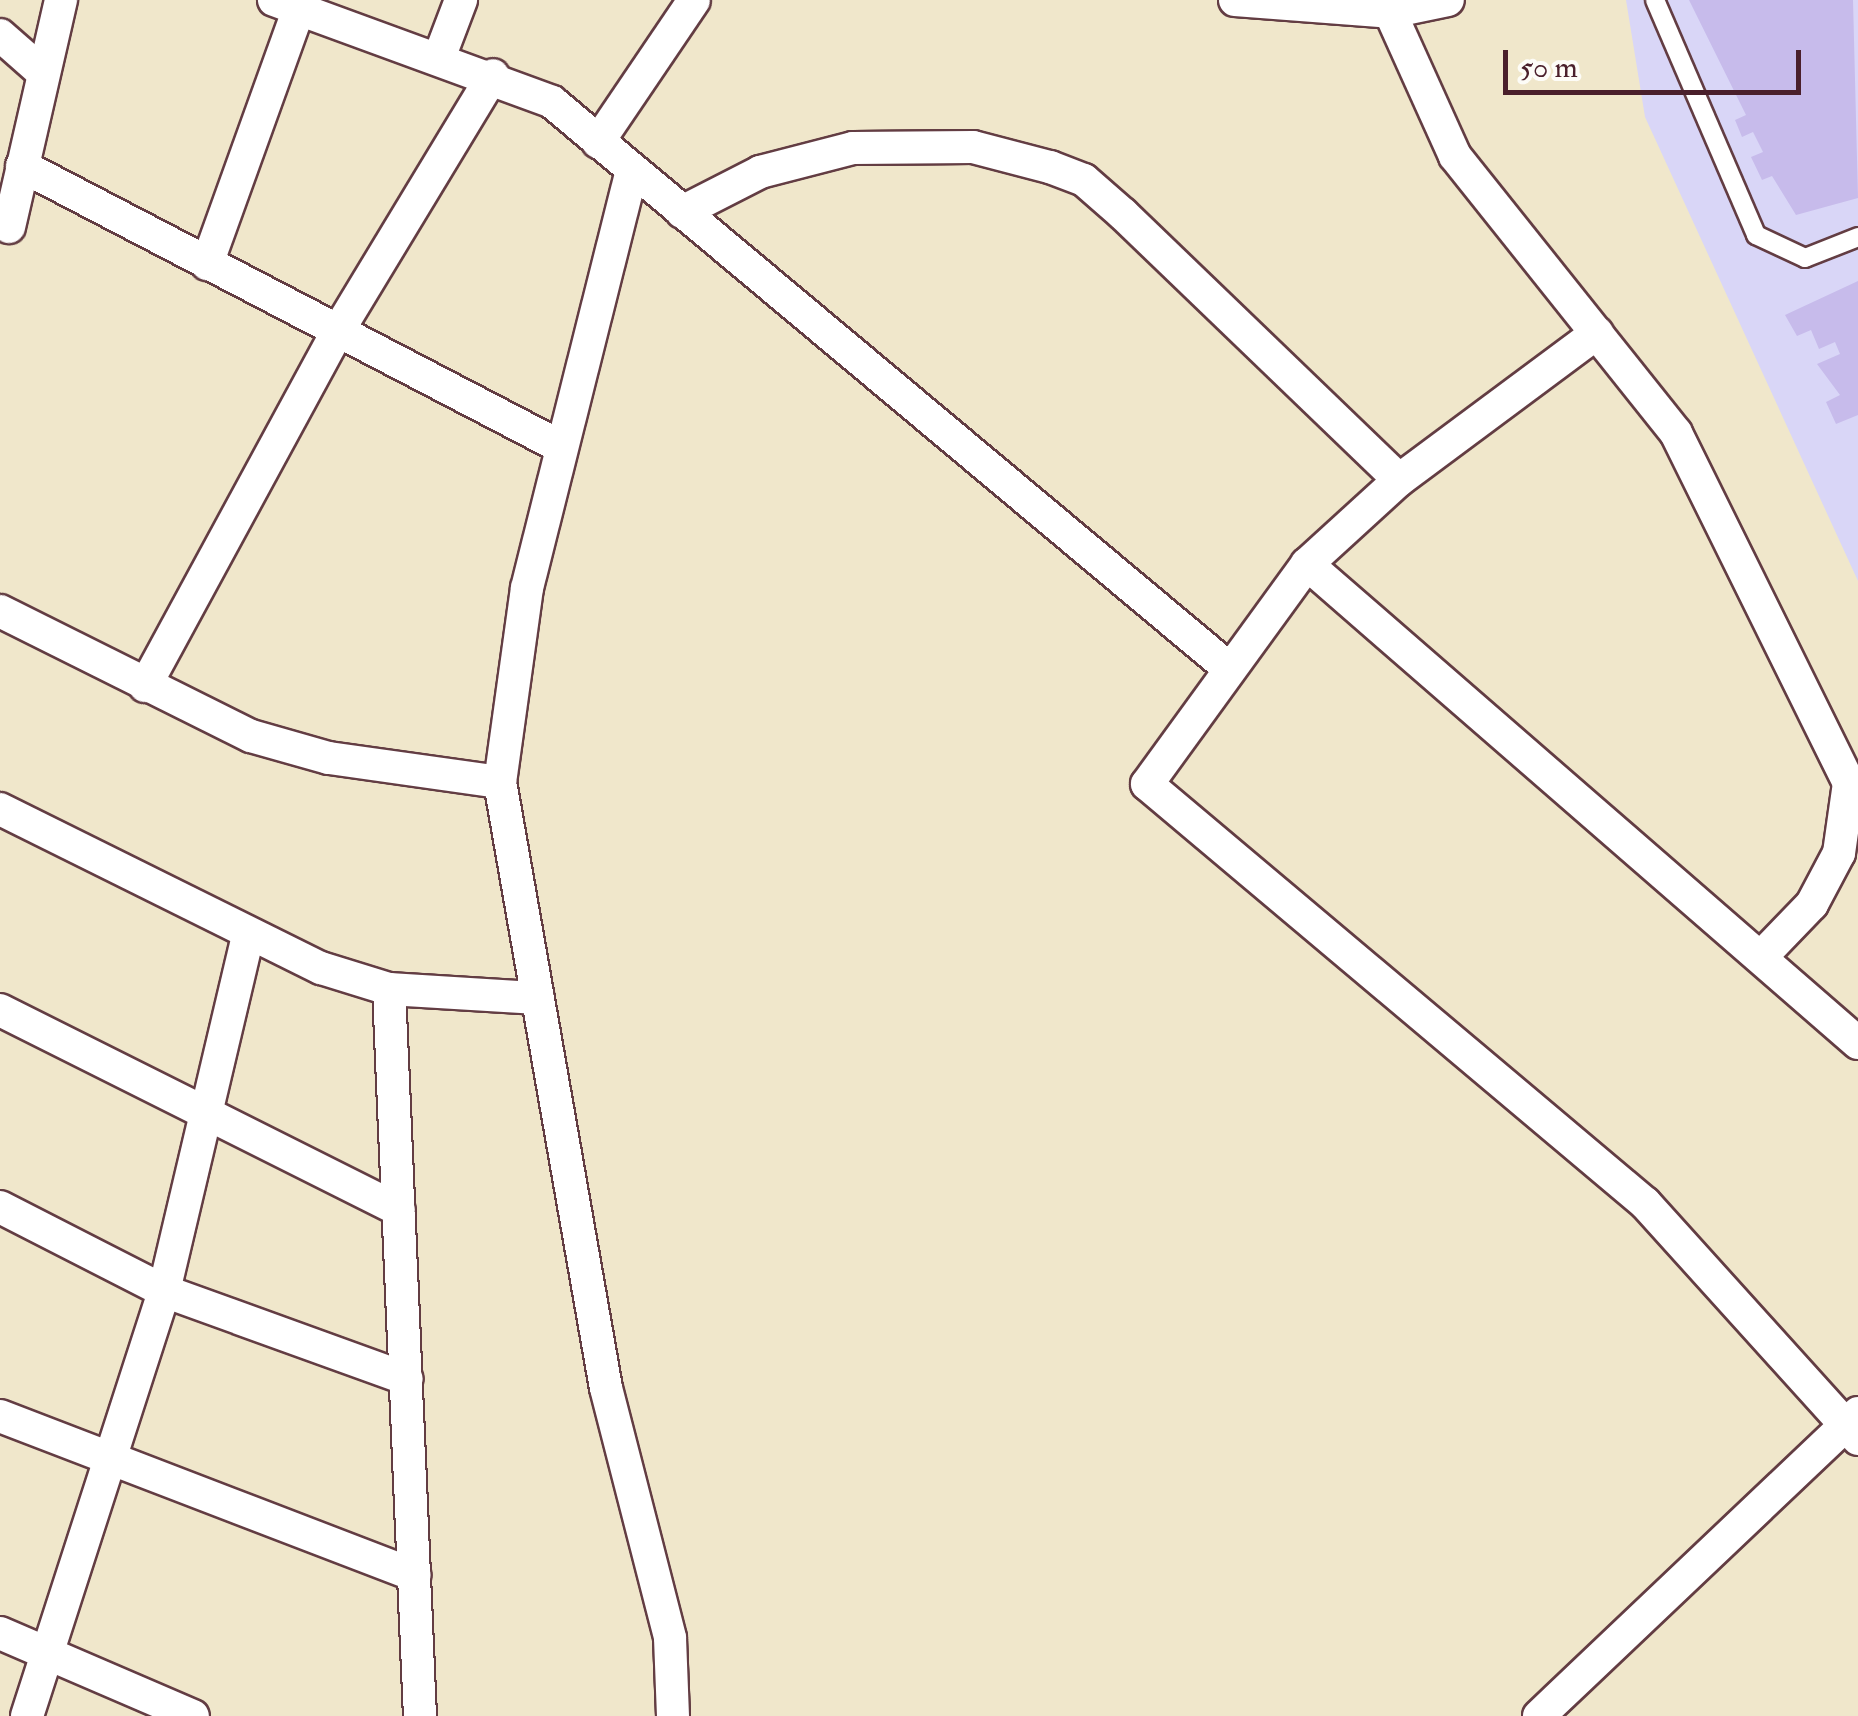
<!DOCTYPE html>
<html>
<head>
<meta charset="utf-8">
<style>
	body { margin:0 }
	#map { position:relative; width:1858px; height:1716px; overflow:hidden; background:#f0e7cb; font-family:"IM FELL Double Pica",serif }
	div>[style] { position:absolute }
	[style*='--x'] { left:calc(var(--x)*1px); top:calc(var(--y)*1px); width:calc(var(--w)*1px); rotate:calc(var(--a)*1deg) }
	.built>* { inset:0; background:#d9d6f7 }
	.building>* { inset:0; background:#c7bbeb }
	.roads { filter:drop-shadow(2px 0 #633d43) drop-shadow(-2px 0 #633d43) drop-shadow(0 2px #633d43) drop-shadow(0 -2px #633d43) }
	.lane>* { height:18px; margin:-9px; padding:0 9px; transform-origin:9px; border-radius:9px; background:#fff }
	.street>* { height:32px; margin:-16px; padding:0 16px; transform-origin:16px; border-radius:16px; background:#fff }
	span { translate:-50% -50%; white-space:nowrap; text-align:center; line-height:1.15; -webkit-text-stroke:8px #fdfcf7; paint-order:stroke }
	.scale { position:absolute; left:1503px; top:50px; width:298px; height:45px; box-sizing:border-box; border:5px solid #4a1f2b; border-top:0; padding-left:12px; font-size:30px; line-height:35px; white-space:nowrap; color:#4a1f2b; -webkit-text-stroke:8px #fdfcf7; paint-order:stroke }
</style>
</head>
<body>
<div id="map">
	<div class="built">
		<div style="clip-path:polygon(1626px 0,1858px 0,1858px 581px,1645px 117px)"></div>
	</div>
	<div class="building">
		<div style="clip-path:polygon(1689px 0,1853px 0,1858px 198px,1796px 215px,1772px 176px,1762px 180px,1751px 157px,1763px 152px,1753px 132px,1742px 137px,1735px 120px,1746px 115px)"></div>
		<div style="clip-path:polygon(1858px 281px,1858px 415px,1836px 424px,1826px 402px,1840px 395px,1817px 364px,1840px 354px,1835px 342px,1819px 349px,1811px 330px,1797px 336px,1785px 315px)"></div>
	</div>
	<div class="roads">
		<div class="lane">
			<div style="--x:1655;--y:0;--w:256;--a:66.7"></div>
			<div style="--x:1756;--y:235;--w:54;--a:25.1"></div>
			<div style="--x:1805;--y:258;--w:57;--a:-21.6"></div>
		</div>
		<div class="street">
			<div style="--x:274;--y:0;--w:296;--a:20.1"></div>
			<div style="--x:552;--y:102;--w:879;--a:39.92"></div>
			<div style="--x:1235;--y:0;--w:155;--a:4.4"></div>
			<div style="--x:1390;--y:12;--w:59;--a:-11.7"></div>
			<div style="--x:1390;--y:12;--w:158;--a:65.7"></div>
			<div style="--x:1455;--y:156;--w:354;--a:51.4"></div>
			<div style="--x:1676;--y:433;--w:390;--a:63.7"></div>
			<div style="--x:1849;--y:783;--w:71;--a:98.1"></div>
			<div style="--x:1839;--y:853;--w:58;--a:117.9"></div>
			<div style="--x:1812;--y:904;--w:72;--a:133.9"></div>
			<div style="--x:0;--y:35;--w:55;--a:41.3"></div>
			<div style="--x:439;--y:58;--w:62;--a:-69.2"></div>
			<div style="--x:598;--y:142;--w:171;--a:-55.9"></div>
			<div style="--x:22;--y:166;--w:608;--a:27.53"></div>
			<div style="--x:632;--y:170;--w:431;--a:104.1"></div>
			<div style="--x:527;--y:588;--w:196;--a:97.9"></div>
			<div style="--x:500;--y:782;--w:615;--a:80.08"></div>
			<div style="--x:606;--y:1388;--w:258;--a:75.6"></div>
			<div style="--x:670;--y:1638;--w:78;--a:87.8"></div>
			<div style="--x:682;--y:212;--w:88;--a:-27.1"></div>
			<div style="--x:760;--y:172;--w:96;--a:-14.5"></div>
			<div style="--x:853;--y:148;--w:120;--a:-0.5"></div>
			<div style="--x:973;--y:147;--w:80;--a:14.6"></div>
			<div style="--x:1050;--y:167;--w:36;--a:21"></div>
			<div style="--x:1084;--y:180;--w:52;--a:41.1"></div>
			<div style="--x:1123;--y:214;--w:383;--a:43.9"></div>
			<div style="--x:9;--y:227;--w:233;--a:-77.1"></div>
			<div style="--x:207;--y:264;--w:271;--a:-70.2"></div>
			<div style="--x:1597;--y:333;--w:247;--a:143.4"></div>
			<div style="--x:1399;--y:480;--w:125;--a:137.6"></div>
			<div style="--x:1307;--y:564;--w:272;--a:126"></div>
			<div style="--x:1147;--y:784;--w:651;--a:40.08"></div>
			<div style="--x:1645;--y:1203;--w:318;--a:47.9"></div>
			<div style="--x:1307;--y:564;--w:730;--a:41"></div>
			<div style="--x:0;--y:611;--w:280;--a:26.5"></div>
			<div style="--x:251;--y:736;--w:81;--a:15.8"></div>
			<div style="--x:329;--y:758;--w:173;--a:8"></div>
			<div style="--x:145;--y:686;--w:404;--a:-61.5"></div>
			<div style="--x:338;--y:331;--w:299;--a:-58.8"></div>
			<div style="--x:0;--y:809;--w:358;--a:26.4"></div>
			<div style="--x:321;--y:968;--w:71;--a:17.2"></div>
			<div style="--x:389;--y:989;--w:149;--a:3.5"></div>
			<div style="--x:389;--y:989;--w:728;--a:87.56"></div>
			<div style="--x:0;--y:1010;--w:446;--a:26.6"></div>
			<div style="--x:0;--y:1207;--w:184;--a:27.1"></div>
			<div style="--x:164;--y:1291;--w:258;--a:19.9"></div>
			<div style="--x:0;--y:1416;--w:444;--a:21"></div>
			<div style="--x:0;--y:1633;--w:210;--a:23.3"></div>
			<div style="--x:27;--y:1716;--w:447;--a:-72.1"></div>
			<div style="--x:164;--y:1291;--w:362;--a:-76.7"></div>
			<div style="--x:1539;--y:1716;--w:440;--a:-43.5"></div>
		</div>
	</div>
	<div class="scale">50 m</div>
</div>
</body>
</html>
